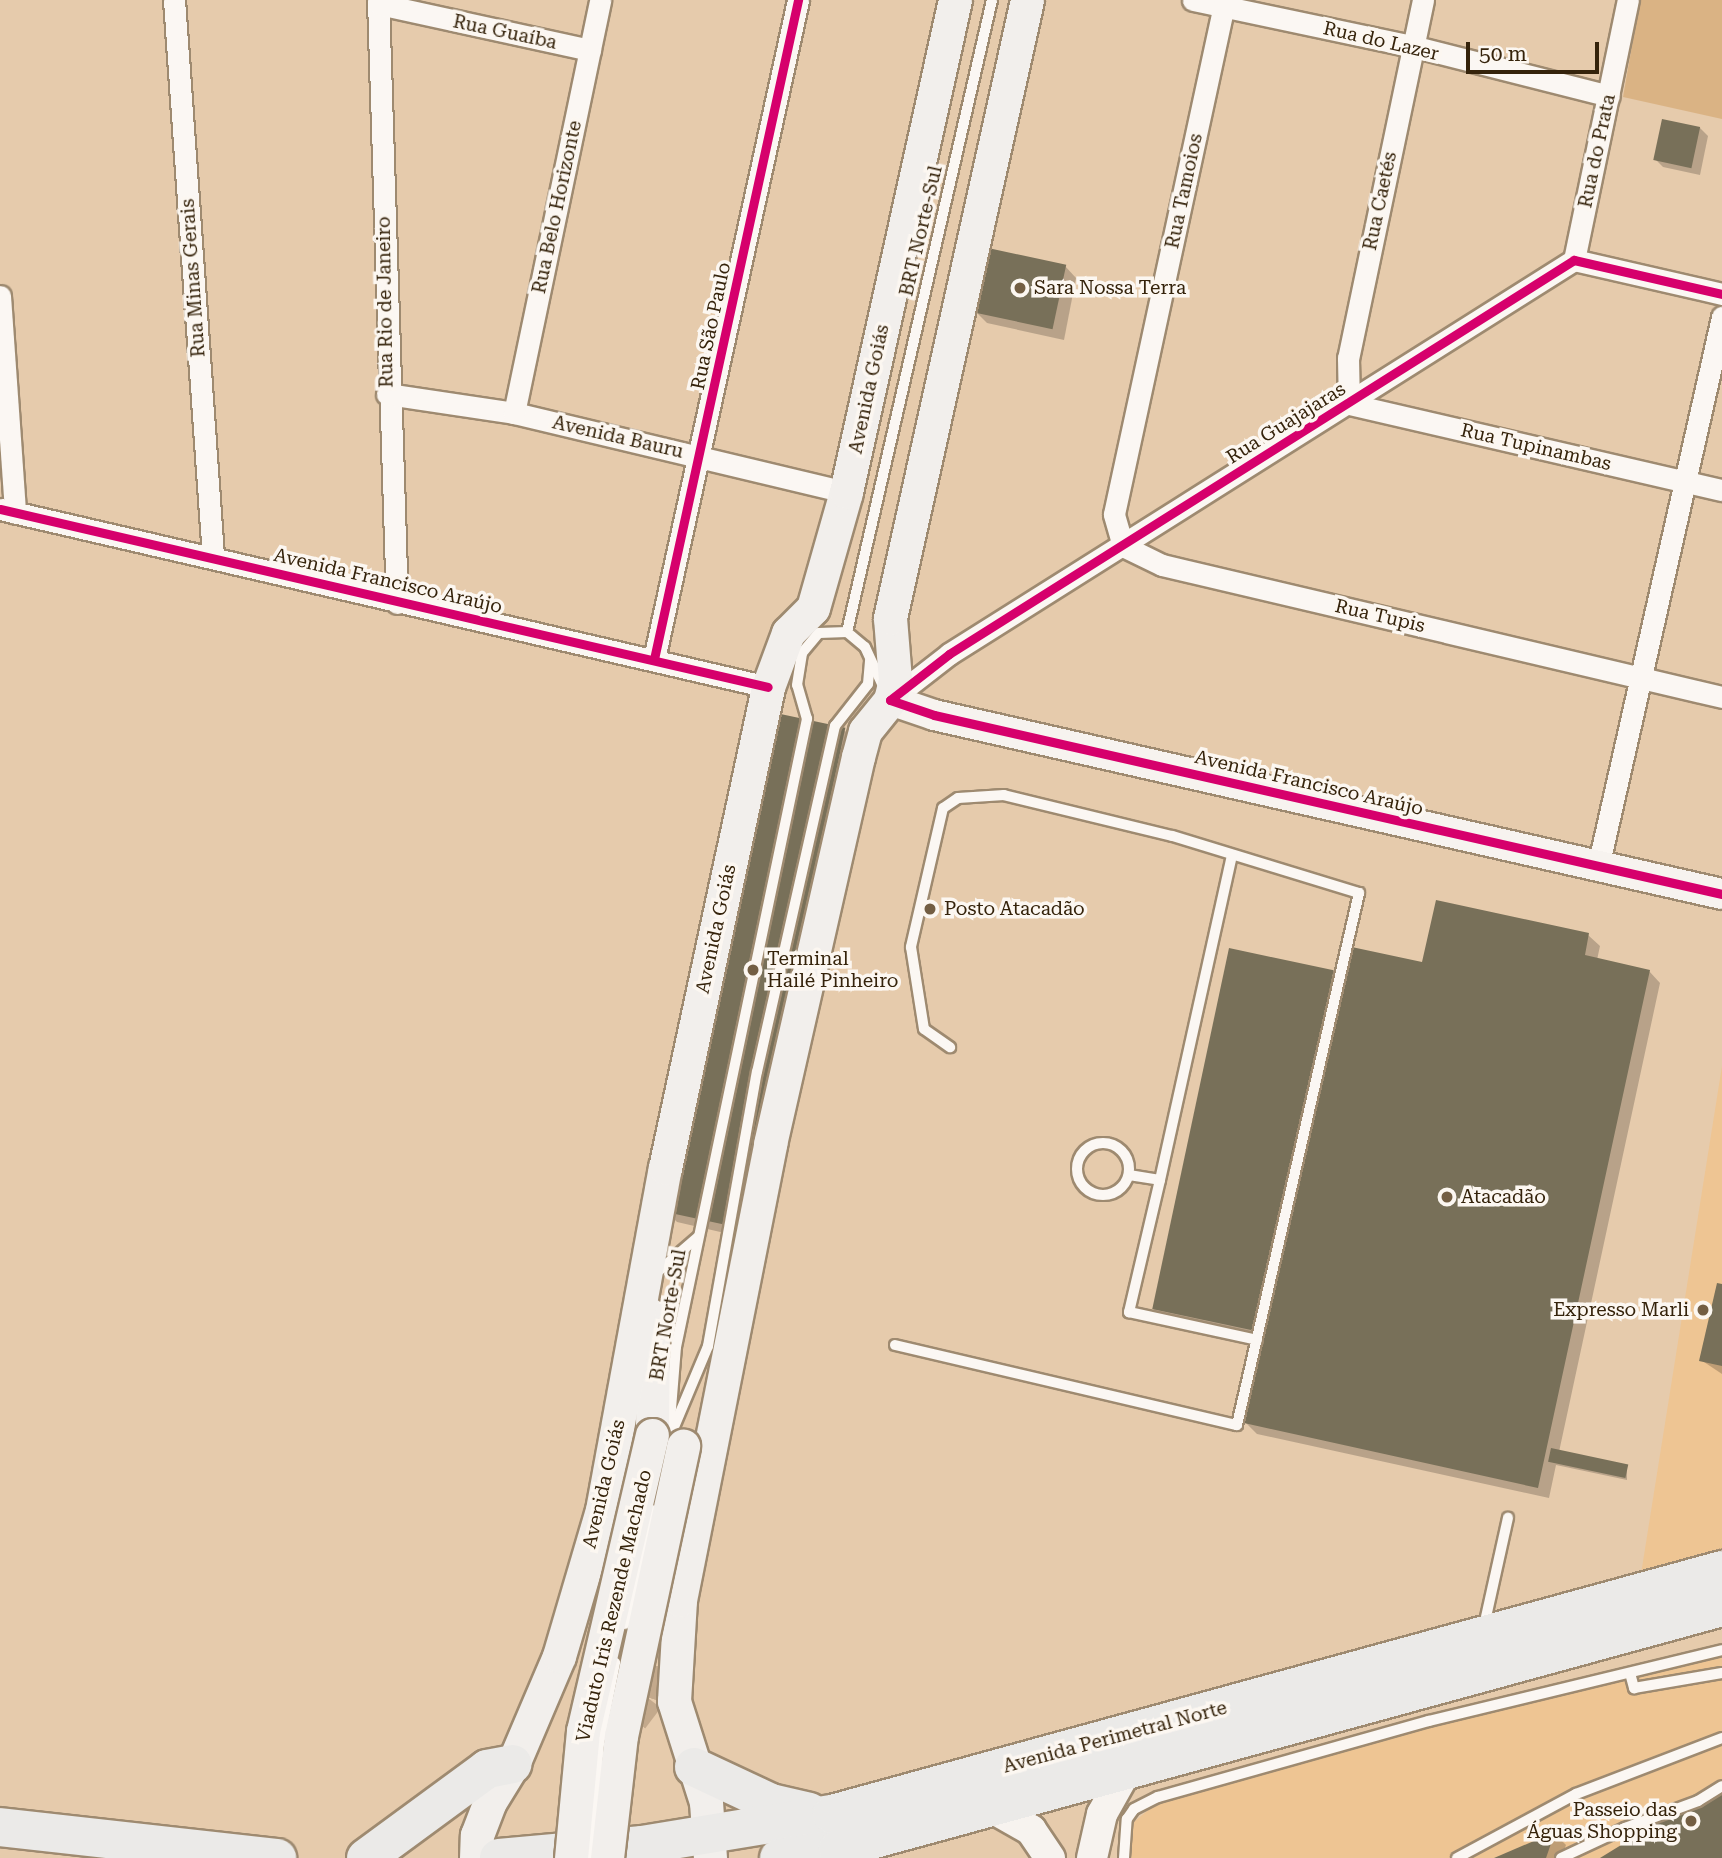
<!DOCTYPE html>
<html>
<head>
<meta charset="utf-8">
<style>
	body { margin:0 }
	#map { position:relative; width:1722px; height:1858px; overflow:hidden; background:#e6cbac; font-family:"Roboto Serif",serif }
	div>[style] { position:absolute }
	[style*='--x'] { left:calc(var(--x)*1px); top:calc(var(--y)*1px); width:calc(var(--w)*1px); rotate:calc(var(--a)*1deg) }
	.built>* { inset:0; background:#eec593 }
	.green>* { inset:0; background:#dab384 }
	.shadow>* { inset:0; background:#0003 }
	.building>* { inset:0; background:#787059; transform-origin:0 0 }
	.primary-tunnel>* { height:33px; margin-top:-16.5px; transform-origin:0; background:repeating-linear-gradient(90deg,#c3a98c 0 33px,transparent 0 50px) }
	.roads { filter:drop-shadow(2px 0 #9e8a70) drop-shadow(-2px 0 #9e8a70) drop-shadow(0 2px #9e8a70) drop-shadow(0 -2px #9e8a70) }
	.lane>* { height:10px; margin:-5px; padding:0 5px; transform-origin:5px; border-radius:5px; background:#fbf7f3 }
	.lane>.ring { margin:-5px; padding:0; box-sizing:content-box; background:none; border:10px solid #fbf7f3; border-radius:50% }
	.street>* { height:21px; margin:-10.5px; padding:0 10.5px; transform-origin:10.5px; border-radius:10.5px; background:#fbf7f3 }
	.secondary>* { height:30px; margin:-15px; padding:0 15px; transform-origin:15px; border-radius:15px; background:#f7f3ef }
	.primary>* { height:33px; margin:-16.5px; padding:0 16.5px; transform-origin:16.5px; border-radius:16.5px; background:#f2efec }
	.highway>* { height:38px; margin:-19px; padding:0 19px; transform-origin:19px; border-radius:19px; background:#ebeae8 }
	.bridges { filter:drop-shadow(2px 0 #9e8a70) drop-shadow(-2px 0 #9e8a70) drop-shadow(0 2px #9e8a70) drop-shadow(0 -2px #9e8a70) }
	.lane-bridge>* { height:10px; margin:-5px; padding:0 5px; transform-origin:5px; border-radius:5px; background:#fbf7f3 }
	.primary-bridge>* { height:33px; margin:-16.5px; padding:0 16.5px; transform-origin:16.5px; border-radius:16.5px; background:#f2efec }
	.cycleway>* { height:9px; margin:-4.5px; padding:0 4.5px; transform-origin:4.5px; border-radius:4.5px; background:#d6006c }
	.dots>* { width:19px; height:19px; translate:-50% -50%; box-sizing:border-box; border:4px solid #fcf7f1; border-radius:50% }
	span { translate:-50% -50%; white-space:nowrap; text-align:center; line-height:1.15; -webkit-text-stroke:7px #fcf7f1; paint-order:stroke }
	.street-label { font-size:19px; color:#35230b }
	.poi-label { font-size:19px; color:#35230b }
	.left { translate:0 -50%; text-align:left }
	.right { translate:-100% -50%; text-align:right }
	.scale { position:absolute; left:1466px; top:42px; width:133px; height:32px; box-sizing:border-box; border:4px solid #35230b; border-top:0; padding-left:9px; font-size:21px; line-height:24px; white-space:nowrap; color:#35230b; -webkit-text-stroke:5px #fcf7f1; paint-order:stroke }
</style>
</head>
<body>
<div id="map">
	<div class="built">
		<div style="clip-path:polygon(1722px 1066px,1722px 1553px,1641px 1574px)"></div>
		<div style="clip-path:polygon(1722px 1652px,1722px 1858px,1122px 1858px,1124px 1830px,1174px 1789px)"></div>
	</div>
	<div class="green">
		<div style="clip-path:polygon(1640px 0,1722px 0,1722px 119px,1623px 97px)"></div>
	</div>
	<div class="shadow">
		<div style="clip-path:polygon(1700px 128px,1708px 136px,1700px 175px,1663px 167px,1655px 159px)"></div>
		<div style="clip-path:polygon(1065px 266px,1076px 278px,1064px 340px,987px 323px,975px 311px)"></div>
		<div style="clip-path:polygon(844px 730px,856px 741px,742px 1237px,677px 1222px,666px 1211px)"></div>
		<div style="clip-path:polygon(1588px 935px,1600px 946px,1597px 960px,1649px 971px,1660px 983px,1559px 1452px,1627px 1467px,1627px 1480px,1556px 1465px,1549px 1498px,1257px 1434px,1246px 1423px,1423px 964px)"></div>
		<div style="clip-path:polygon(1332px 973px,1258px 1333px,1155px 1311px,1153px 1309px)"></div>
		<div style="clip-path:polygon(1722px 1286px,1722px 1374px,1701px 1360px)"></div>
		<div style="clip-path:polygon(1555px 1834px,1566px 1845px,1561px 1858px,1499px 1858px)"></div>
	</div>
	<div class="building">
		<div style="left:1662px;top:119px;width:39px;height:42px;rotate:12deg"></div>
		<div style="left:988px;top:248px;width:80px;height:66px;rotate:12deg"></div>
		<div style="left:771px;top:712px;width:76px;height:511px;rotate:12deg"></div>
		<div style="clip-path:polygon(1436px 900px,1589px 933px,1585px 955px,1650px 970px,1538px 1488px,1244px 1423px,1347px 946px,1422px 962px)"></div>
		<div style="left:1229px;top:948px;width:107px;height:369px;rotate:12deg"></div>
		<div style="clip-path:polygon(1717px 1283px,1722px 1284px,1722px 1366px,1699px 1361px)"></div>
		<div style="left:1551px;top:1448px;width:79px;height:14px;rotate:12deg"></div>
		<div style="clip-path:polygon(1722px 1783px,1722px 1858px,1600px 1858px)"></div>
		<div style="clip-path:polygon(1555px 1832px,1546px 1858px,1494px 1858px)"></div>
	</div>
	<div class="primary-tunnel">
		<div style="--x:610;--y:1719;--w:22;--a:-3"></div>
		<div style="--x:632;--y:1718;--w:26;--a:-53"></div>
		<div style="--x:648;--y:1697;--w:89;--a:-72.4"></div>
	</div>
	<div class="roads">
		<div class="lane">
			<div style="--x:847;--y:632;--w:648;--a:-77.08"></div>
			<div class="ring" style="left:1077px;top:1143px;width:42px;height:42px"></div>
			<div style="--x:1129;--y:1175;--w:31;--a:9"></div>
			<div style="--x:1160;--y:1180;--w:136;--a:103.2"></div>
			<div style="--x:1129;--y:1312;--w:131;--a:12.3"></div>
			<div style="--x:1160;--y:1180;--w:333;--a:-77.5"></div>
			<div style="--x:655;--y:1274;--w:57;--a:-40.7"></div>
			<div style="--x:895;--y:1345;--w:351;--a:13.2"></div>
			<div style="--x:1237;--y:1425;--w:546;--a:-77.08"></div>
			<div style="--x:1359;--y:893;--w:195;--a:-163"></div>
			<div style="--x:1172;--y:836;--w:173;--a:-166.3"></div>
			<div style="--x:1004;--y:795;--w:46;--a:176.3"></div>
			<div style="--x:958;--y:798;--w:18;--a:146"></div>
			<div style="--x:943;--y:808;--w:143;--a:103"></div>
			<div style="--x:911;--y:947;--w:83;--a:81"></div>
			<div style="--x:924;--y:1029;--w:32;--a:35"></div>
			<div style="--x:674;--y:1427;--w:88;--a:-67.2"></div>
			<div style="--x:708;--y:1346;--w:278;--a:-79.9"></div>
			<div style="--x:757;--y:1072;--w:355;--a:-77.3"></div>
			<div style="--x:835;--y:726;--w:53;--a:-51.8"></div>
			<div style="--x:868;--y:684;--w:24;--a:-85"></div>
			<div style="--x:668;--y:1446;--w:99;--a:-85.4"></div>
			<div style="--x:676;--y:1347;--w:642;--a:-78.22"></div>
			<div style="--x:807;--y:719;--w:35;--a:-106"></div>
			<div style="--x:797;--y:685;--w:32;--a:-81"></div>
			<div style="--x:802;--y:653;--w:26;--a:-50"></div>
			<div style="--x:819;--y:633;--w:28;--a:-2"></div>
			<div style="--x:847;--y:632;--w:23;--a:40"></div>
			<div style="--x:865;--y:647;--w:43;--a:65.2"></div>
			<div style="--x:1484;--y:1626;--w:111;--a:-77.5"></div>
			<div style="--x:1630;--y:1673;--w:16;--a:75"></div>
			<div style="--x:1634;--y:1688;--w:89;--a:-9.7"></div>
			<div style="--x:1124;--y:1858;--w:39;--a:-86"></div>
			<div style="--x:1127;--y:1819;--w:12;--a:-55"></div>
			<div style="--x:1134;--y:1809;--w:27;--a:-27"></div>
			<div style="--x:1158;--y:1797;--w:281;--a:-15.7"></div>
			<div style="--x:1429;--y:1721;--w:301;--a:-13.6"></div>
			<div style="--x:1457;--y:1858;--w:135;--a:-28.3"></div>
			<div style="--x:1576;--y:1794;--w:156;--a:-21"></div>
			<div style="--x:1561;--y:1858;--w:71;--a:-25.1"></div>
			<div style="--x:1625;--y:1828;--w:78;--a:-20.3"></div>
			<div style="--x:1698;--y:1801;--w:28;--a:-32"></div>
		</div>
		<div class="street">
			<div style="--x:174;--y:0;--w:557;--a:85.99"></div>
			<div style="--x:378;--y:0;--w:603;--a:88.2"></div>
			<div style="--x:1193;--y:0;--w:224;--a:11.9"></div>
			<div style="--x:1412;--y:46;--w:203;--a:14.2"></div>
			<div style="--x:1423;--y:0;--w:366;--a:101.8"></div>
			<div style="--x:1348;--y:358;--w:46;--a:88.8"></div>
			<div style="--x:1349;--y:404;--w:383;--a:13"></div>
			<div style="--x:379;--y:4;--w:216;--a:12.3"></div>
			<div style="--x:1574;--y:260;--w:266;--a:-78.3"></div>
			<div style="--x:0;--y:296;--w:217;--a:86"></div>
			<div style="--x:387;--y:394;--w:128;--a:8.5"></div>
			<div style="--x:514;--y:413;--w:341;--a:13.4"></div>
			<div style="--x:514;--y:413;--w:422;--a:-78.2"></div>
			<div style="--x:0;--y:509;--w:788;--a:13.05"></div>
			<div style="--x:1123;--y:546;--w:43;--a:26"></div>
			<div style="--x:1162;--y:565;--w:575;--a:13.26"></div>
			<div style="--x:1123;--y:546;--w:33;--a:-106"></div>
			<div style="--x:1114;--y:514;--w:526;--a:-77.81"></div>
			<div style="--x:654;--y:659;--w:675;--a:-77.67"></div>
			<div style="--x:890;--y:700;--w:75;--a:-37.9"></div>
			<div style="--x:949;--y:654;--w:739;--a:-32.23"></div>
			<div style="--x:1574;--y:260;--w:152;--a:12.9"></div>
			<div style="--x:1598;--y:867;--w:564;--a:-77.29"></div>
		</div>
		<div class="secondary">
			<div style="--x:890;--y:700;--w:46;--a:18.8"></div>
			<div style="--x:934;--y:715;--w:808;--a:12.8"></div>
			<div style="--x:992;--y:1808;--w:45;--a:29.4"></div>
			<div style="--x:1031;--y:1830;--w:34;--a:56"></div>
			<div style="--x:1092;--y:1858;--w:45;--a:-77.2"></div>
			<div style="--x:1102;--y:1814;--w:49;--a:-60.8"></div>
		</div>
		<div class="primary">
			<div style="--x:649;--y:1314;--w:19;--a:78"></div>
			<div style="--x:653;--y:1333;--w:102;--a:90.6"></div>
			<div style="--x:476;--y:1858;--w:23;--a:-88"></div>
			<div style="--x:477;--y:1835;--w:34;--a:-69"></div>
			<div style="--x:489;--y:1803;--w:46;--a:-58.4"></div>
			<div style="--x:513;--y:1764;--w:117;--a:-66.9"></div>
			<div style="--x:559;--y:1656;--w:152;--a:-73.6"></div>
			<div style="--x:602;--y:1510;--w:348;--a:-79.6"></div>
			<div style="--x:665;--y:1168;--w:492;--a:-77.9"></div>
			<div style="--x:768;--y:687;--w:58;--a:-69.7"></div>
			<div style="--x:788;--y:633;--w:35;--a:-45"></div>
			<div style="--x:813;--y:608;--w:121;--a:-74.1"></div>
			<div style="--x:846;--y:492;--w:504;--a:-77.51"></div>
			<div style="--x:710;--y:1858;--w:56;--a:-94.1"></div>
			<div style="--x:706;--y:1802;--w:106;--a:-107.6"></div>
			<div style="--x:674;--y:1701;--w:101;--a:-86.6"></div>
			<div style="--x:680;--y:1600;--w:465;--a:-78.8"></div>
			<div style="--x:770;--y:1144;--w:397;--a:-77.2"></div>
			<div style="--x:858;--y:757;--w:27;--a:-75"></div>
			<div style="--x:865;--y:731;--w:40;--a:-51"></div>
			<div style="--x:890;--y:700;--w:21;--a:-76"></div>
			<div style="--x:895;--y:680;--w:62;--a:-94.6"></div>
			<div style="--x:890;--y:618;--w:633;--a:-77.5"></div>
		</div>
		<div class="highway">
			<div style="--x:694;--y:1767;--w:85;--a:25.1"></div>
			<div style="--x:771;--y:1803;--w:39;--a:13"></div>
			<div style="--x:0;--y:1827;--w:279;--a:6.4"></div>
			<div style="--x:366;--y:1858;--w:150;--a:-36.3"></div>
			<div style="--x:487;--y:1769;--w:26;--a:-11"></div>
			<div style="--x:499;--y:1858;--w:144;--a:-5.2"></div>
			<div style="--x:642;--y:1845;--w:193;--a:-9.3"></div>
			<div style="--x:832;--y:1814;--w:923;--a:-15.33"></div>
			<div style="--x:779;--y:1858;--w:60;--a:-8.7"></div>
			<div style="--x:838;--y:1849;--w:917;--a:-15.31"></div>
		</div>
	</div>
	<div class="bridges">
		<div class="lane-bridge">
			<div style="--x:625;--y:1624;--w:117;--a:-76.2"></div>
			<div style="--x:590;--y:1858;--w:114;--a:-85.5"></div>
			<div style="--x:599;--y:1744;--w:83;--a:-78.8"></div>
		</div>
		<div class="primary-bridge">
			<div style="--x:571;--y:1858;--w:128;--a:-84.6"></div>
			<div style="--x:583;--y:1731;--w:304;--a:-76.9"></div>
			<div style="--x:607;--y:1858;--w:123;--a:-83.5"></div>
			<div style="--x:621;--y:1736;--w:297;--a:-77.9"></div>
		</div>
	</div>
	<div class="cycleway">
		<div style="--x:0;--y:509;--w:788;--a:13.05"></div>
		<div style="--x:654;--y:659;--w:675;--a:-77.67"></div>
		<div style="--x:890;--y:700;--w:75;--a:-37.9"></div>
		<div style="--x:949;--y:654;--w:739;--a:-32.23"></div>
		<div style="--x:1574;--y:260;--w:152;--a:12.9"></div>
		<div style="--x:890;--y:700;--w:46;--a:18.8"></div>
		<div style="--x:934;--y:715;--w:808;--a:12.8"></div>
	</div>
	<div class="dots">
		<div style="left:1020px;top:288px;background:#735e43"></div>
		<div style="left:930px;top:909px;background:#735e43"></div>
		<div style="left:753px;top:970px;background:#735e43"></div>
		<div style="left:1447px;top:1197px;background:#735e43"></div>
		<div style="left:1703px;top:1310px;background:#735e43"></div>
		<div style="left:1691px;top:1821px;background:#735e43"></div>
	</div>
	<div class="street-label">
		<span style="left:505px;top:32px;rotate:12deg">Rua Guaíba</span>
		<span style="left:1381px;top:41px;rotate:13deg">Rua do Lazer</span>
		<span style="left:1597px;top:151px;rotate:-78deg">Rua do Prata</span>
		<span style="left:1184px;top:191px;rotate:-78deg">Rua Tamoios</span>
		<span style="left:1380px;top:201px;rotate:-78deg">Rua Caetés</span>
		<span style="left:557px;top:207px;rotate:-78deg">Rua Belo Horizonte</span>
		<span style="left:921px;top:231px;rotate:-77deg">BRT Norte-Sul</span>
		<span style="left:193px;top:278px;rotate:-94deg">Rua Minas Gerais</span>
		<span style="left:385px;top:302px;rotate:-91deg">Rua Rio de Janeiro</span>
		<span style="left:711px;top:326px;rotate:-78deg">Rua São Paulo</span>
		<span style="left:869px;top:389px;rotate:-78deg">Avenida Goiás</span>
		<span style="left:1286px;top:423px;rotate:-32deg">Rua Guajajaras</span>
		<span style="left:618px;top:437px;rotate:13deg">Avenida Bauru</span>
		<span style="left:1536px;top:447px;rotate:13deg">Rua Tupinambas</span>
		<span style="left:388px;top:581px;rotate:13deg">Avenida Francisco Araújo</span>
		<span style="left:1380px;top:616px;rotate:13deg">Rua Tupis</span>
		<span style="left:1309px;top:783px;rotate:13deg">Avenida Francisco Araújo</span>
		<span style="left:716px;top:929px;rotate:-78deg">Avenida Goiás</span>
		<span style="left:668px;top:1315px;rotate:-80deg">BRT Norte-Sul</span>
		<span style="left:604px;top:1484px;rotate:-77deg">Avenida Goiás</span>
		<span style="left:614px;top:1606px;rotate:-77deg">Viaduto Iris Rezende Machado</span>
		<span style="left:1115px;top:1737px;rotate:-15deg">Avenida Perimetral Norte</span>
	</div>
	<div class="poi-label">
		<span class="left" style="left:1034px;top:288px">Sara Nossa Terra</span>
		<span class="left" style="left:944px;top:909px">Posto Atacadão</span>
		<span class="left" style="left:767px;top:970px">Terminal<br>Hailé Pinheiro</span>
		<span class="left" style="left:1461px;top:1197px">Atacadão</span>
		<span class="right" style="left:1689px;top:1310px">Expresso Marli</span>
		<span class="right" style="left:1677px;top:1821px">Passeio das<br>Águas Shopping</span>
	</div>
	<div class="scale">50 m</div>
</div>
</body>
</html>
